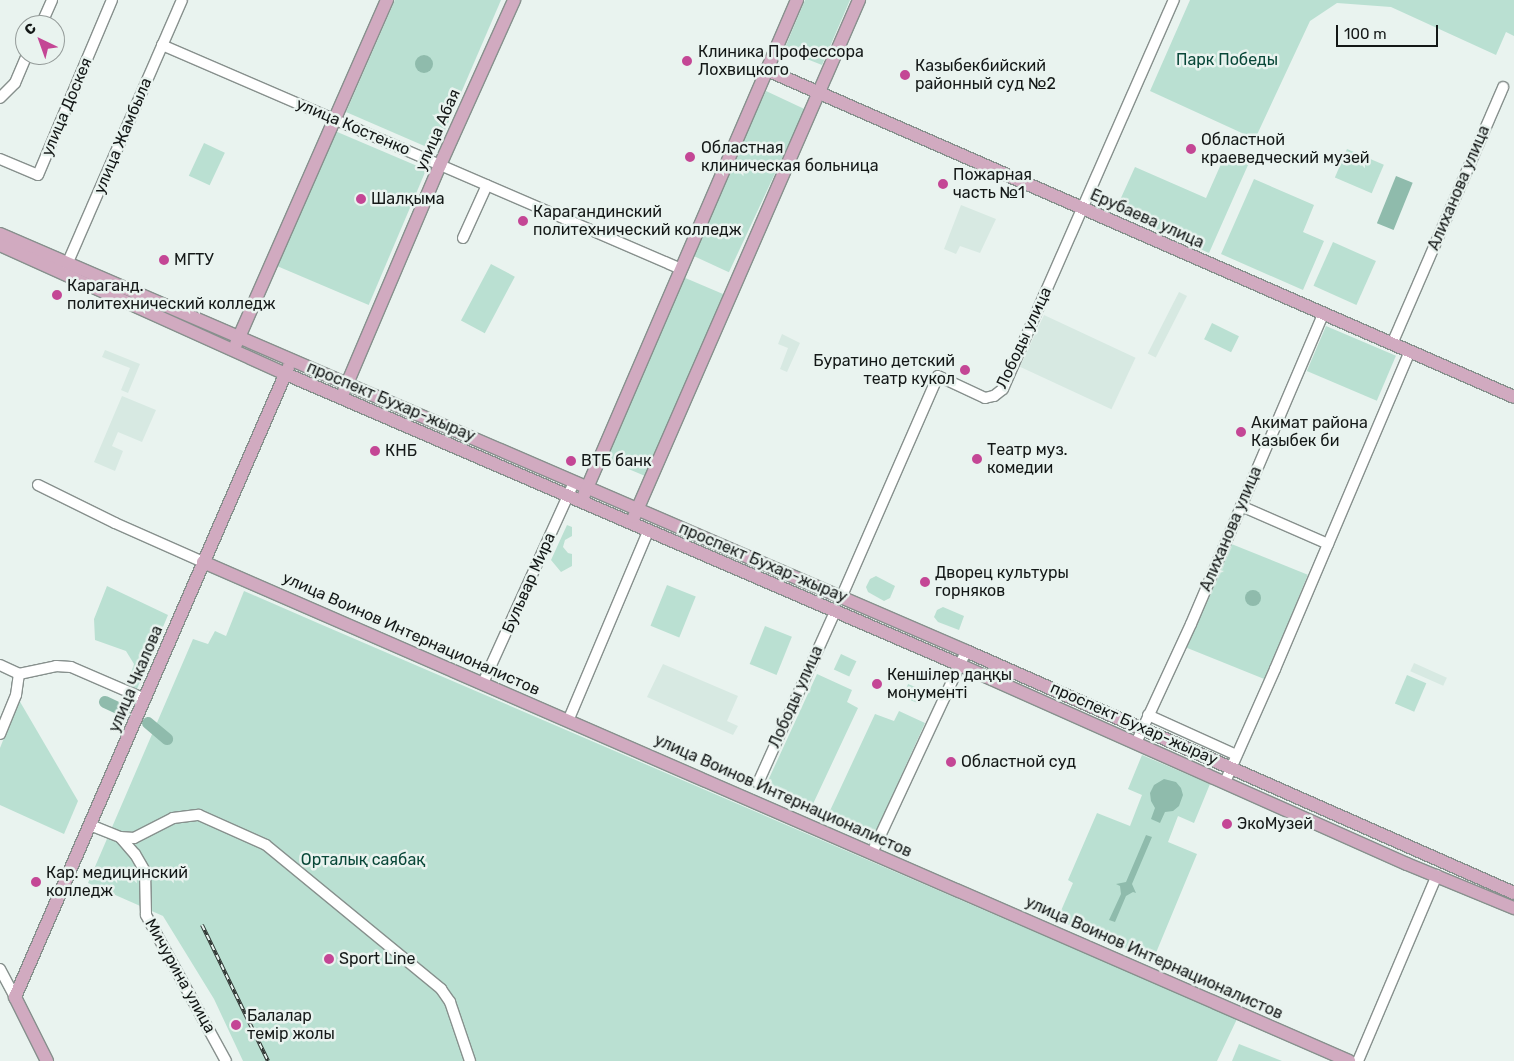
<!DOCTYPE html>
<html>
<head>
<meta charset="utf-8">
<style>
	body { margin:0 }
	#map { position:relative; width:1514px; height:1061px; overflow:hidden; background:#e9f3ef; font-family:Rubik,sans-serif }
	div>[style] { position:absolute }
	[style*='--x'] { left:calc(var(--x)*1px); top:calc(var(--y)*1px); width:calc(var(--w)*1px); rotate:calc(var(--a)*1deg) }
	.built>* { inset:0; background:#d7e9e2; transform-origin:0 0 }
	.green>* { inset:0; background:#bae0d2; transform-origin:0 0 }
	.water>* { inset:0; background:#8fbbac; transform-origin:0 0 }
	.round { border-radius:50% }
	.river>* { height:12px; margin:-6px; padding:0 6px; transform-origin:6px; border-radius:6px; background:#8fbbac }
	.roads { filter:drop-shadow(1px 0 #87908d) drop-shadow(-1px 0 #87908d) drop-shadow(0 1px #87908d) drop-shadow(0 -1px #87908d) }
	.minor>* { height:10px; margin:-5px; padding:0 5px; transform-origin:5px; border-radius:5px; background:#fff }
	.major>* { height:12px; margin:-6px; padding:0 6px; transform-origin:6px; border-radius:6px; background:#d1aac0 }
	.rail>* { height:4px; margin-top:-2px; transform-origin:0; background:repeating-linear-gradient(90deg,#e9f3ef 0 5.5px,#2f3432 0 11px); box-sizing:border-box; border-block:1px solid #2f3432 }
	.dots>* { width:14px; height:14px; translate:-50% -50%; box-sizing:border-box; border:2px solid #e9f3ef; border-radius:50% }
	span { translate:-50% -50%; white-space:nowrap; text-align:center; line-height:1.15; -webkit-text-stroke:5px #e9f3ef; paint-order:stroke }
	.poi-label { font-size:16px; color:#141817 }
	.left { translate:0 -50%; text-align:left }
	.right { translate:-100% -50%; text-align:right }
	.park-label { font-size:16px; color:#084738 }
	.street-label { font-size:16px; color:#141817 }
	.north { position:absolute; left:15px; top:15px; width:50px; height:50px; box-sizing:border-box; background:#e9f3ef; border:1px solid #949b99; border-radius:50%; rotate:318deg; font-size:14px; font-weight:700; line-height:20px; text-align:center; color:#141817 }
	.north::after { content:''; display:block; margin:auto; width:18px; height:22px; background:#c44695; clip-path:polygon(50% 0,100% 100%,50% 72%,0 100%) }
	.scale { position:absolute; left:1336px; top:25px; width:102px; height:22px; box-sizing:border-box; border:2px solid #141817; border-top:0; padding-left:6px; font-size:15px; line-height:18px; white-space:nowrap; color:#141817; -webkit-text-stroke:4px #e9f3ef; paint-order:stroke }
</style>
</head>
<body>
<div id="map">
	<div class="built">
		<div style="clip-path:polygon(961px 205px,996px 219px,980px 253px,960px 246px,956px 254px,944px 249px)"></div>
		<div style="left:1179px;top:292px;width:9px;height:69px;rotate:27deg"></div>
		<div style="left:1044px;top:315px;width:101px;height:57px;rotate:25deg"></div>
		<div style="clip-path:polygon(782px 334px,800px 343px,787px 372px,780px 369px,788px 348px,778px 344px)"></div>
		<div style="clip-path:polygon(105px 350px,140px 364px,128px 393px,121px 390px,130px 368px,102px 357px)"></div>
		<div style="clip-path:polygon(122px 396px,156px 410px,142px 442px,118px 432px,112px 446px,123px 451px,115px 471px,94px 462px)"></div>
		<div style="left:1414px;top:663px;width:36px;height:9px;rotate:24deg"></div>
		<div style="clip-path:polygon(663px 664px,738px 696px,727px 721px,738px 726px,733px 735px,647px 697px)"></div>
	</div>
	<div class="green">
		<div style="clip-path:polygon(395px 0,501px 0,436px 151px,346px 112px)"></div>
		<div style="clip-path:polygon(805px 0,850px 0,822px 65px,784px 50px)"></div>
		<div style="clip-path:polygon(1190px 0,1514px 0,1514px 36px,1506px 32px,1496px 55px,1391px 7px,1337px 3px,1310px 21px,1255px 139px,1150px 91px)"></div>
		<div style="left:766px;top:91px;width:43px;height:180px;rotate:25deg"></div>
		<div style="left:335px;top:131px;width:99px;height:147px;rotate:23deg"></div>
		<div style="left:204px;top:143px;width:23px;height:36px;rotate:25deg"></div>
		<div style="left:1347px;top:149px;width:40px;height:31px;rotate:23deg"></div>
		<div style="clip-path:polygon(1225px 155px,1248px 165px,1209px 253px,1115px 211px,1135px 167px,1206px 198px)"></div>
		<div style="clip-path:polygon(1254px 179px,1314px 205px,1303px 232px,1324px 241px,1303px 290px,1221px 254px)"></div>
		<div style="left:1333px;top:242px;width:47px;height:48px;rotate:24deg"></div>
		<div style="left:491px;top:264px;width:27px;height:64px;rotate:28deg"></div>
		<div style="left:683px;top:277px;width:46px;height:198px;rotate:23deg"></div>
		<div style="left:1212px;top:323px;width:30px;height:18px;rotate:26deg"></div>
		<div style="left:1326px;top:326px;width:76px;height:49px;rotate:23deg"></div>
		<div style="clip-path:polygon(567px 525px,572px 527px,572px 536px,565px 540px,563px 547px,568px 553px,572px 554px,572px 566px,561px 572px,551px 560px)"></div>
		<div style="left:1229px;top:543px;width:85px;height:113px;rotate:22deg"></div>
		<div style="clip-path:polygon(876px 576px,895px 586px,890px 598px,884px 601px,868px 592px,866px 587px,870px 579px)"></div>
		<div style="left:667px;top:585px;width:31px;height:44px;rotate:22deg"></div>
		<div style="clip-path:polygon(107px 586px,168px 615px,137px 689px,127px 685px,134px 664px,126px 651px,95px 640px,94px 619px)"></div>
		<div style="clip-path:polygon(244px 591px,320px 624px,1237px 1019px,1217px 1061px,243px 1061px,214px 999px,163px 916px,88px 883px,193px 639px,208px 644px,215px 631px,226px 636px)"></div>
		<div style="clip-path:polygon(943px 607px,964px 616px,959px 630px,938px 622px,934px 617px,937px 610px)"></div>
		<div style="left:765px;top:626px;width:29px;height:41px;rotate:22deg"></div>
		<div style="left:841px;top:654px;width:17px;height:17px;rotate:25deg"></div>
		<div style="clip-path:polygon(817px 674px,852px 690px,847px 702px,858px 708px,812px 806px,766px 785px)"></div>
		<div style="left:1407px;top:675px;width:21px;height:31px;rotate:23deg"></div>
		<div style="left:908px;top:684px;width:16px;height:14px;rotate:22deg"></div>
		<div style="clip-path:polygon(19px 700px,78px 801px,64px 834px,0 805px,0 748px)"></div>
		<div style="clip-path:polygon(899px 711px,925px 723px,874px 836px,828px 815px,875px 714px,894px 721px)"></div>
		<div style="clip-path:polygon(1142px 755px,1210px 784px,1194px 823px,1178px 816px,1168px 842px,1197px 854px,1153px 960px,1057px 920px,1073px 883px,1068px 880px,1097px 813px,1130px 826px,1142px 795px,1128px 789px)"></div>
		<div style="clip-path:polygon(1239px 1044px,1282px 1061px,1232px 1061px)"></div>
	</div>
	<div class="water">
		<div class="round" style="left:415px;top:55px;width:18px;height:18px"></div>
		<div style="left:1396px;top:176px;width:18px;height:51px;rotate:22deg"></div>
		<div class="round" style="left:1245px;top:590px;width:16px;height:16px"></div>
		<div style="clip-path:polygon(1164px 779px,1176px 782px,1181px 788px,1183px 795px,1179px 806px,1173px 811px,1165px 812px,1160px 823px,1151px 819px,1155px 808px,1151px 801px,1150px 793px,1154px 785px)"></div>
		<div style="clip-path:polygon(1146px 835px,1152px 837px,1132px 884px,1136px 893px,1133px 892px,1126px 896px,1115px 922px,1109px 920px,1121px 894px,1120px 886px,1116px 884px,1126px 882px)"></div>
	</div>
	<div class="river">
		<div style="--x:105;--y:702;--w:21;--a:25"></div>
		<div style="--x:148;--y:723;--w:25;--a:40"></div>
	</div>
	<div class="roads">
		<div class="minor">
			<div style="--x:41;--y:25;--w:27;--a:-66"></div>
			<div style="--x:162;--y:45;--w:565;--a:23.34"></div>
			<div style="--x:0;--y:98;--w:21;--a:-45"></div>
			<div style="--x:15;--y:83;--w:30;--a:-67"></div>
			<div style="--x:0;--y:159;--w:41;--a:22.8"></div>
			<div style="--x:38;--y:175;--w:190;--a:-67.1"></div>
			<div style="--x:463;--y:238;--w:58;--a:-65.6"></div>
			<div style="--x:65;--y:269;--w:293;--a:-66.5"></div>
			<div style="--x:1392;--y:344;--w:280;--a:-66.6"></div>
			<div style="--x:38;--y:485;--w:86;--a:26.3"></div>
			<div style="--x:115;--y:523;--w:96;--a:23.9"></div>
			<div style="--x:1241;--y:506;--w:95;--a:23.6"></div>
			<div style="--x:841;--y:598;--w:242;--a:-66.4"></div>
			<div style="--x:938;--y:376;--w:52;--a:25.1"></div>
			<div style="--x:985;--y:398;--w:9;--a:-13"></div>
			<div style="--x:994;--y:396;--w:11;--a:-38"></div>
			<div style="--x:1003;--y:389;--w:425;--a:-66.3"></div>
			<div style="--x:0;--y:665;--w:21;--a:25"></div>
			<div style="--x:19;--y:674;--w:38;--a:-12"></div>
			<div style="--x:56;--y:666;--w:15;--a:4"></div>
			<div style="--x:71;--y:667;--w:81;--a:23.4"></div>
			<div style="--x:483;--y:683;--w:221;--a:-65.6"></div>
			<div style="--x:1148;--y:715;--w:97;--a:24.4"></div>
			<div style="--x:568;--y:721;--w:205;--a:-67.1"></div>
			<div style="--x:0;--y:734;--w:42;--a:-67.7"></div>
			<div style="--x:16;--y:695;--w:21;--a:-82"></div>
			<div style="--x:1136;--y:743;--w:131;--a:-65.2"></div>
			<div style="--x:1191;--y:624;--w:337;--a:-66.9"></div>
			<div style="--x:1225;--y:782;--w:124;--a:-66.1"></div>
			<div style="--x:1275;--y:669;--w:345;--a:-67"></div>
			<div style="--x:758;--y:783;--w:188;--a:-65.8"></div>
			<div style="--x:90;--y:825;--w:32;--a:22"></div>
			<div style="--x:120;--y:837;--w:14;--a:4"></div>
			<div style="--x:134;--y:838;--w:44;--a:-27.1"></div>
			<div style="--x:173;--y:818;--w:26;--a:-7"></div>
			<div style="--x:199;--y:815;--w:73;--a:24.1"></div>
			<div style="--x:266;--y:845;--w:227;--a:39.4"></div>
			<div style="--x:441;--y:989;--w:16;--a:55"></div>
			<div style="--x:450;--y:1002;--w:62;--a:71.3"></div>
			<div style="--x:120;--y:837;--w:23;--a:49"></div>
			<div style="--x:135;--y:854;--w:20;--a:60"></div>
			<div style="--x:145;--y:871;--w:44;--a:88.7"></div>
			<div style="--x:146;--y:915;--w:166;--a:61.3"></div>
			<div style="--x:872;--y:853;--w:223;--a:-65"></div>
			<div style="--x:0;--y:969;--w:32;--a:62"></div>
			<div style="--x:1358;--y:1061;--w:202;--a:-67"></div>
		</div>
		<div class="major">
			<div style="--x:767;--y:70;--w:815;--a:23.64"></div>
			<div style="--x:0;--y:234;--w:1052;--a:23.35"></div>
			<div style="--x:966;--y:651;--w:599;--a:23.83"></div>
			<div style="--x:0;--y:245;--w:314;--a:24.3"></div>
			<div style="--x:286;--y:374;--w:734;--a:23.35"></div>
			<div style="--x:960;--y:665;--w:489;--a:24"></div>
			<div style="--x:1407;--y:864;--w:116;--a:22.4"></div>
			<div style="--x:236;--y:344;--w:376;--a:-66.3"></div>
			<div style="--x:344;--y:391;--w:246;--a:-67"></div>
			<div style="--x:440;--y:165;--w:181;--a:-65.8"></div>
			<div style="--x:584;--y:495;--w:539;--a:-66.72"></div>
			<div style="--x:634;--y:517;--w:564;--a:-66.48"></div>
			<div style="--x:203;--y:562;--w:1250;--a:23.53"></div>
			<div style="--x:47;--y:1061;--w:72;--a:-116.6"></div>
			<div style="--x:15;--y:997;--w:686;--a:-66.54"></div>
		</div>
	</div>
	<div class="rail">
		<div style="--x:202;--y:925;--w:151;--a:64.1"></div>
	</div>
	<div class="dots">
		<div style="left:687px;top:61px;background:#c44695"></div>
		<div style="left:905px;top:75px;background:#c44695"></div>
		<div style="left:1191px;top:149px;background:#c44695"></div>
		<div style="left:690px;top:157px;background:#c44695"></div>
		<div style="left:943px;top:184px;background:#c44695"></div>
		<div style="left:361px;top:199px;background:#c44695"></div>
		<div style="left:523px;top:221px;background:#c44695"></div>
		<div style="left:164px;top:260px;background:#c44695"></div>
		<div style="left:57px;top:295px;background:#c44695"></div>
		<div style="left:965px;top:370px;background:#c44695"></div>
		<div style="left:1241px;top:432px;background:#c44695"></div>
		<div style="left:375px;top:451px;background:#c44695"></div>
		<div style="left:977px;top:459px;background:#c44695"></div>
		<div style="left:571px;top:461px;background:#c44695"></div>
		<div style="left:925px;top:582px;background:#c44695"></div>
		<div style="left:877px;top:684px;background:#c44695"></div>
		<div style="left:951px;top:762px;background:#c44695"></div>
		<div style="left:1227px;top:824px;background:#c44695"></div>
		<div style="left:36px;top:882px;background:#c44695"></div>
		<div style="left:329px;top:959px;background:#c44695"></div>
		<div style="left:236px;top:1025px;background:#c44695"></div>
	</div>
	<div class="poi-label">
		<span class="left" style="left:698px;top:61px">Клиника Профессора<br>Лохвицкого</span>
		<span class="left" style="left:915px;top:75px">Казыбекбийский<br>районный суд №2</span>
		<span class="left" style="left:1201px;top:149px">Областной<br>краеведческий музей</span>
		<span class="left" style="left:701px;top:157px">Областная<br>клиническая больница</span>
		<span class="left" style="left:953px;top:184px">Пожарная<br>часть №1</span>
		<span class="left" style="left:371px;top:199px">Шалқыма</span>
		<span class="left" style="left:533px;top:221px">Карагандинский<br>политехнический колледж</span>
		<span class="left" style="left:174px;top:260px">МГТУ</span>
		<span class="left" style="left:67px;top:295px">Караганд.<br>политехнический колледж</span>
		<span class="right" style="left:955px;top:370px">Буратино детский<br>театр кукол</span>
		<span class="left" style="left:1251px;top:432px">Акимат района<br>Казыбек би</span>
		<span class="left" style="left:987px;top:459px">Театр муз.<br>комедии</span>
		<span class="left" style="left:385px;top:451px">КНБ</span>
		<span class="left" style="left:581px;top:461px">ВТБ банк</span>
		<span class="left" style="left:935px;top:582px">Дворец культуры<br>горняков</span>
		<span class="left" style="left:887px;top:684px">Кеншілер даңқы<br>монументі</span>
		<span class="left" style="left:961px;top:762px">Областной суд</span>
		<span class="left" style="left:1237px;top:824px">ЭкоМузей</span>
		<span class="left" style="left:46px;top:882px">Кар. медицинский<br>колледж</span>
		<span class="left" style="left:339px;top:959px">Sport Line</span>
		<span class="left" style="left:247px;top:1025px">Балалар<br>темір жолы</span>
	</div>
	<div class="park-label">
		<span style="left:1227px;top:60px">Парк Победы</span>
		<span style="left:363px;top:860px">Орталық саябақ</span>
	</div>
	<div class="street-label">
		<span style="left:67px;top:107px;rotate:-67deg">улица Доскея</span>
		<span style="left:353px;top:127px;rotate:23deg">улица Костенко</span>
		<span style="left:438px;top:130px;rotate:-66deg">улица Абая</span>
		<span style="left:123px;top:136px;rotate:-67deg">улица Жамбыла</span>
		<span style="left:1459px;top:188px;rotate:-67deg">Алиханова улица</span>
		<span style="left:1147px;top:219px;rotate:24deg">Ерубаева улица</span>
		<span style="left:1024px;top:338px;rotate:-65deg">Лободы улица</span>
		<span style="left:391px;top:402px;rotate:23deg">проспект Бухар-жырау</span>
		<span style="left:1231px;top:529px;rotate:-67deg">Алиханова улица</span>
		<span style="left:763px;top:563px;rotate:23deg">проспект Бухар-жырау</span>
		<span style="left:529px;top:583px;rotate:-66deg">Бульвар Мира</span>
		<span style="left:411px;top:634px;rotate:24deg">улица Воинов Интернационалистов</span>
		<span style="left:136px;top:679px;rotate:-67deg">улица Чкалова</span>
		<span style="left:796px;top:697px;rotate:-66deg">Лободы улица</span>
		<span style="left:1134px;top:724px;rotate:24deg">проспект Бухар-жырау</span>
		<span style="left:783px;top:796px;rotate:24deg">улица Воинов Интернационалистов</span>
		<span style="left:1154px;top:958px;rotate:24deg">улица Воинов Интернационалистов</span>
		<span style="left:180px;top:976px;rotate:61deg">Мичурина улица</span>
	</div>
	<div class="north">С</div>
	<div class="scale">100 m</div>
</div>
</body>
</html>
